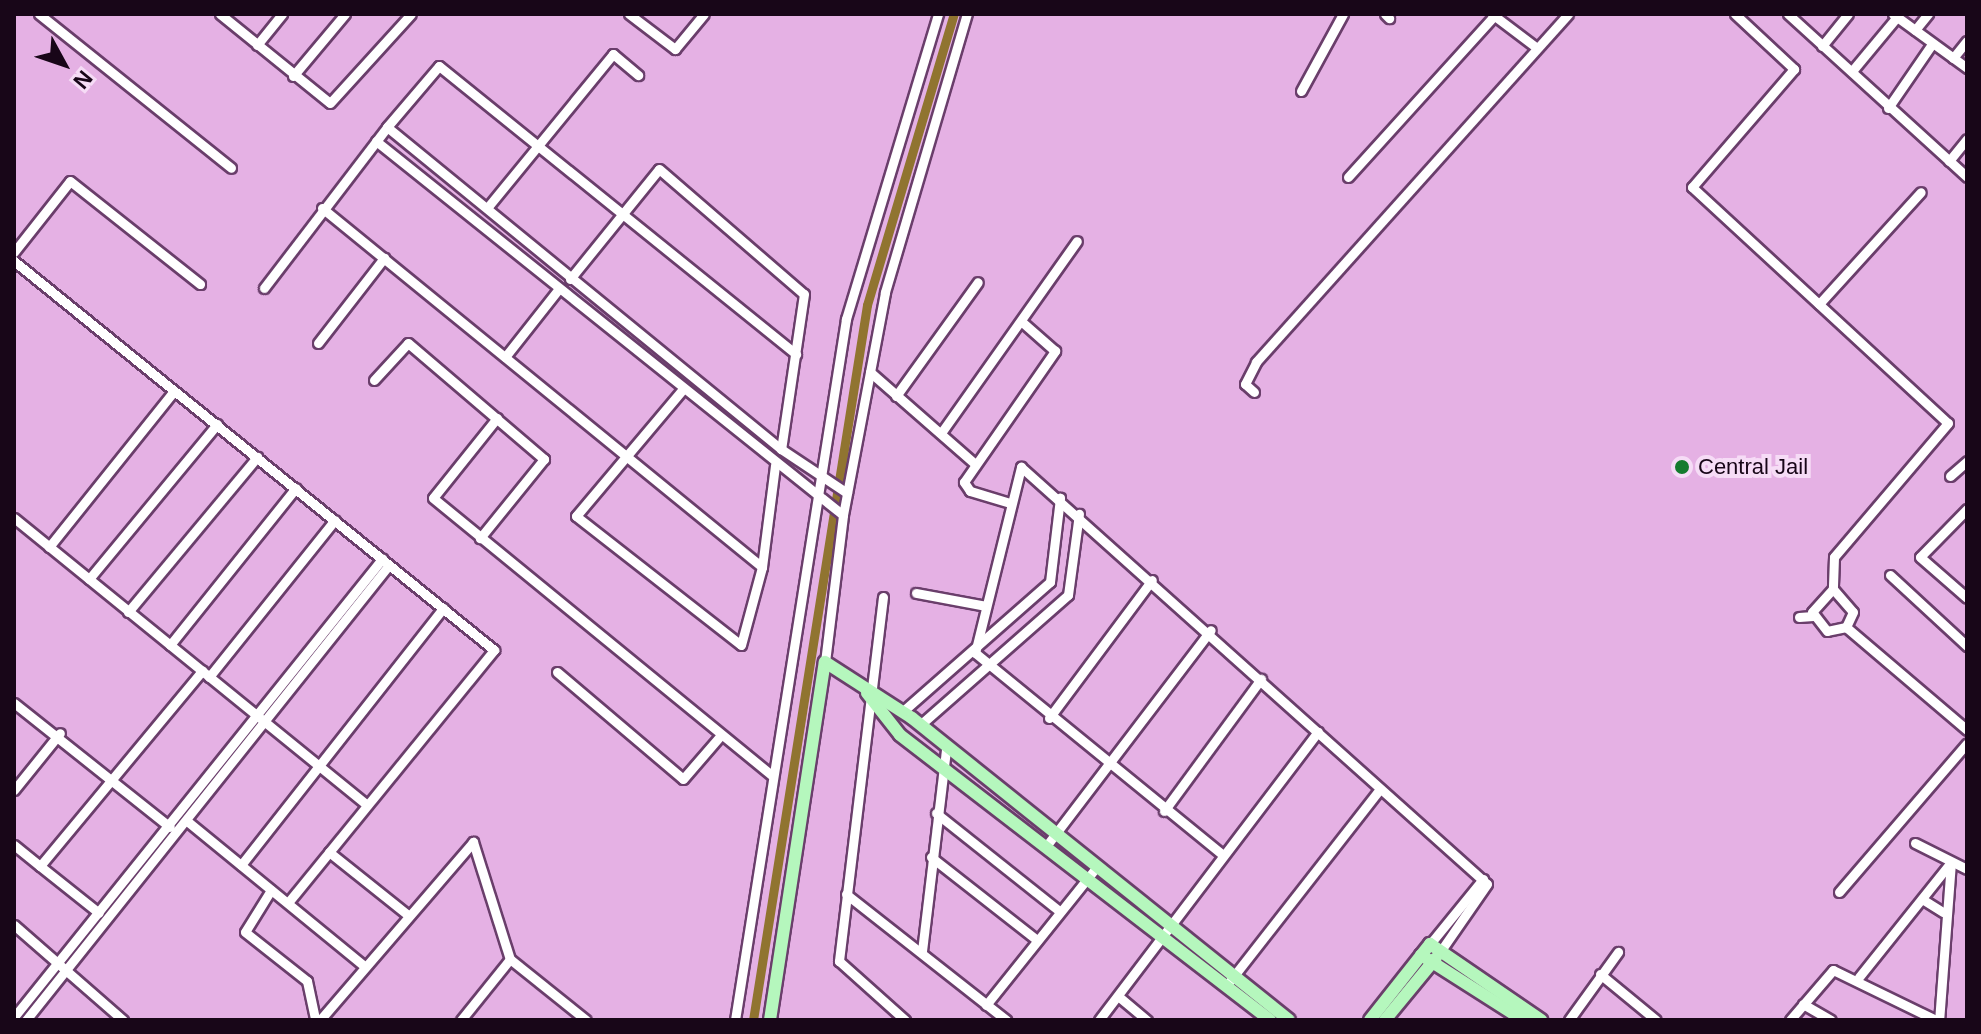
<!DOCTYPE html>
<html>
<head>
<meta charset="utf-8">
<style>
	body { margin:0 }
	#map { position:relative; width:1981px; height:1034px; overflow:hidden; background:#e5b1e4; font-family:Helvetica,sans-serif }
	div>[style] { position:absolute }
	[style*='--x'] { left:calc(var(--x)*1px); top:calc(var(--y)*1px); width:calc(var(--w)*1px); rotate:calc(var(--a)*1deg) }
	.canal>* { height:9px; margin:-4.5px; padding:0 4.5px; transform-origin:4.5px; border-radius:4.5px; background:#907430 }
	.roads { filter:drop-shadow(2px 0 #6a3e6b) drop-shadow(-2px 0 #6a3e6b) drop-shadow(0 2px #6a3e6b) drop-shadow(0 -2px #6a3e6b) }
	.minor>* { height:9px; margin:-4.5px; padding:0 4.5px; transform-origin:4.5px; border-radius:4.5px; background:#fff }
	.major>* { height:12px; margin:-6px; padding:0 6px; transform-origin:6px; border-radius:6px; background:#b5f7bd }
	.dots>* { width:22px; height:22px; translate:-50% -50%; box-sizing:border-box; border:4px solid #f6dcf6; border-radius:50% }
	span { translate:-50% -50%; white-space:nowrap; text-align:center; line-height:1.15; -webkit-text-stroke:8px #f6dcf6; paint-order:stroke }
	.poi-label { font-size:22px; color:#180618 }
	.left { translate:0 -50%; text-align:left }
	.frame { position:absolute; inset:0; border:16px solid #180618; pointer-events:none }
	.north { position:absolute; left:24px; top:24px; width:80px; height:80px; -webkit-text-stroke:6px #f6dcf6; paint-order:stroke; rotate:130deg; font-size:22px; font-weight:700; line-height:32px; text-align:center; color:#180618 }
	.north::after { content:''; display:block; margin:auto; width:28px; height:36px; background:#180618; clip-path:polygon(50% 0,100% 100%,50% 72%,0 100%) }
</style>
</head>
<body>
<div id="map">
	<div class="canal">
		<div style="--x:753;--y:1020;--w:724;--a:-80.94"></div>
		<div style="--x:867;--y:305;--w:304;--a:-73.4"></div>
	</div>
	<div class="roads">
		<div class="minor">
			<div style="--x:39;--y:14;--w:246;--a:38.7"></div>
			<div style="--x:220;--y:14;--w:141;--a:39"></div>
			<div style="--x:330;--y:103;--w:120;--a:-47.7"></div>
			<div style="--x:629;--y:14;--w:58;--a:37.3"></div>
			<div style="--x:675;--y:49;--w:45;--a:-50.4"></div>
			<div style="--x:1385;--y:14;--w:6;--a:45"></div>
			<div style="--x:1492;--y:14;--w:56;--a:37.1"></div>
			<div style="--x:1735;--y:14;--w:81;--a:43"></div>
			<div style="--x:1794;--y:69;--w:156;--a:130.8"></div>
			<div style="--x:1692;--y:187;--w:348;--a:42.7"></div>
			<div style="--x:1948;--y:423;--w:176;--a:130.4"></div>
			<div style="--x:1834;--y:557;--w:32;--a:92"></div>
			<div style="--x:1833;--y:589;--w:30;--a:49"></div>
			<div style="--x:1853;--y:612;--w:17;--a:115"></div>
			<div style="--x:1846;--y:627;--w:19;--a:168"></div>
			<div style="--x:1827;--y:631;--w:24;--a:-128"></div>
			<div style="--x:1812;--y:612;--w:31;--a:-48"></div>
			<div style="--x:1788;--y:14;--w:242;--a:42.3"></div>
			<div style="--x:1893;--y:14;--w:92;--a:36.1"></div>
			<div style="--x:1915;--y:30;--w:21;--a:-51"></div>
			<div style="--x:257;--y:45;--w:40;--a:-51"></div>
			<div style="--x:1822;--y:46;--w:41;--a:-50.9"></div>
			<div style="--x:1953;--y:58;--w:22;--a:-51"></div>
			<div style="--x:1852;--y:71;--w:70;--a:-50.2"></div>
			<div style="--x:293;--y:76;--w:81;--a:-50"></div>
			<div style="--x:1301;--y:91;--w:88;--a:-61.4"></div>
			<div style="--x:1888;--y:108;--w:78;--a:-55.5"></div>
			<div style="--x:387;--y:127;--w:80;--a:-49.6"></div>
			<div style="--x:439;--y:66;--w:459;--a:38.9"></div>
			<div style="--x:376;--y:141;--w:598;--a:38.69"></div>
			<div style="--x:1949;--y:161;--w:28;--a:-51"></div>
			<div style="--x:1348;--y:177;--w:220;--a:-47.8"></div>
			<div style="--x:322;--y:208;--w:568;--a:39.21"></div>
			<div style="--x:487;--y:208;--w:199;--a:-50.7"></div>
			<div style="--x:613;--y:54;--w:33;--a:40"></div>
			<div style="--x:14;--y:252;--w:90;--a:-51.7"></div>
			<div style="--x:70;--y:181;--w:166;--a:38.4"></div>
			<div style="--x:14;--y:261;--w:618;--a:39.02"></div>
			<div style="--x:494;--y:650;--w:326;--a:129.2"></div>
			<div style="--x:570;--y:279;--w:141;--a:-51"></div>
			<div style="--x:659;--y:169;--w:191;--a:40.8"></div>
			<div style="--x:804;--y:294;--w:157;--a:98.4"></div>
			<div style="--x:264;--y:288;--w:203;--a:-52.6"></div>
			<div style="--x:387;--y:127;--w:509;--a:39.26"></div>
			<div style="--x:781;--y:449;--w:79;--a:33.7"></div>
			<div style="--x:1819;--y:304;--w:151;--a:-47.7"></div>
			<div style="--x:318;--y:343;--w:108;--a:-52.2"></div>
			<div style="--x:505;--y:357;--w:85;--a:-51.7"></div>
			<div style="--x:870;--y:372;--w:138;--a:41.2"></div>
			<div style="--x:374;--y:380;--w:50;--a:-47.4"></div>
			<div style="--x:408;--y:343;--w:179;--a:40.5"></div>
			<div style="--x:544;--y:459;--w:102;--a:129"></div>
			<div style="--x:683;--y:389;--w:166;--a:130.1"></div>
			<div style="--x:576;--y:516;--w:209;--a:38"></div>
			<div style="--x:741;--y:645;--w:81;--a:-74.9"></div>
			<div style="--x:762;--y:567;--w:103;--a:-82.7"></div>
			<div style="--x:1254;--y:392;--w:12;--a:-138"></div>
			<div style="--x:1245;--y:384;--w:25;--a:-63"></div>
			<div style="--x:1256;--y:362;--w:467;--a:-48.1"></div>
			<div style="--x:896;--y:396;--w:140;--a:-54.3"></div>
			<div style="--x:497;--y:418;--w:102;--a:128.7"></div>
			<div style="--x:433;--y:498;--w:437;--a:39.3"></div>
			<div style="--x:941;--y:433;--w:235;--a:-54.7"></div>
			<div style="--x:1950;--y:476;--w:23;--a:-41"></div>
			<div style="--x:1010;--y:503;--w:42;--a:-163.3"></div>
			<div style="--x:970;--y:491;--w:11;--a:-124"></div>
			<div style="--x:964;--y:482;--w:160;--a:-55.2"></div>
			<div style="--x:1055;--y:351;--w:44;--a:-138.7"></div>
			<div style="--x:1967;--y:509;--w:67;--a:134.4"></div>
			<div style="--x:1920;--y:557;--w:62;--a:41.1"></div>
			<div style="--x:14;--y:518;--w:455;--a:39.1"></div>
			<div style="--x:49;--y:547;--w:200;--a:-51.3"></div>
			<div style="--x:1890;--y:575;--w:105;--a:42.7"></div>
			<div style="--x:89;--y:579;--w:201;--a:-50.4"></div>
			<div style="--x:916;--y:593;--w:71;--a:10.5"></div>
			<div style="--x:883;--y:597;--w:367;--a:96.9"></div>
			<div style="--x:839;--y:961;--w:89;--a:41.8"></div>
			<div style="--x:128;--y:612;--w:202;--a:-50.2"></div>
			<div style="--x:1799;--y:617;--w:14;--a:-4"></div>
			<div style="--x:1846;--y:627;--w:159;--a:40.4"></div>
			<div style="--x:170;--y:645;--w:201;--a:-51.3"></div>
			<div style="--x:825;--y:662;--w:148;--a:-83"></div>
			<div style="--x:843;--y:515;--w:227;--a:-79.3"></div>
			<div style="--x:885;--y:292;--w:290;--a:-73.6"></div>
			<div style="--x:557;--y:672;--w:165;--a:40.3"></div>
			<div style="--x:683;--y:779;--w:58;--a:-49.2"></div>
			<div style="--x:209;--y:677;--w:201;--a:-51.3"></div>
			<div style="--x:14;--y:703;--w:199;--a:38.5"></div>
			<div style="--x:902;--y:712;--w:197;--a:-41.3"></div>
			<div style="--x:1050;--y:582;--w:85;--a:-83.2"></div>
			<div style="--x:1049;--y:718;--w:172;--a:-53.3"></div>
			<div style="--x:920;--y:725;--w:197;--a:-41.3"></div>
			<div style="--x:1068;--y:595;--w:82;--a:-82.3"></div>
			<div style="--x:14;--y:790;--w:73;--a:-51.1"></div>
			<div style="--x:1164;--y:811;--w:164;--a:-53.7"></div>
			<div style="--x:936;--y:813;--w:157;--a:38.5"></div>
			<div style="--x:187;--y:821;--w:229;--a:39.3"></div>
			<div style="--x:473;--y:842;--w:123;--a:72.5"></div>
			<div style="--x:510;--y:959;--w:97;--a:38.8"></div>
			<div style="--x:1915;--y:843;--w:58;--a:26.6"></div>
			<div style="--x:14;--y:845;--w:33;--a:39"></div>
			<div style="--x:40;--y:866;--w:254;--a:-50.3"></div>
			<div style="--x:1047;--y:845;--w:270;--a:-52.7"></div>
			<div style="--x:329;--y:852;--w:101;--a:38.6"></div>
			<div style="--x:1223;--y:855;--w:320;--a:-140.8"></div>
			<div style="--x:975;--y:653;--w:192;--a:-76.1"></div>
			<div style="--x:1021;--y:467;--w:625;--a:41.82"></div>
			<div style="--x:1487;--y:884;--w:83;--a:124.7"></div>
			<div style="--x:931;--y:857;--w:135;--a:38.1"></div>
			<div style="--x:241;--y:865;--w:327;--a:-51.8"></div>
			<div style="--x:40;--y:866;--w:75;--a:38.5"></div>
			<div style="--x:271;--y:890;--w:49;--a:121.8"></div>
			<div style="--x:245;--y:932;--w:79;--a:38.3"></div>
			<div style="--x:307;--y:981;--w:40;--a:78"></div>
			<div style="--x:1839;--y:892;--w:196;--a:-49.3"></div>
			<div style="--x:846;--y:894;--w:204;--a:38.2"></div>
			<div style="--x:1922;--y:899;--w:25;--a:32"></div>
			<div style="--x:14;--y:925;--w:145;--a:41.1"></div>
			<div style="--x:1430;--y:944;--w:84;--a:-50.8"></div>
			<div style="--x:922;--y:951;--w:203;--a:-83.2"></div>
			<div style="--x:1600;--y:974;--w:72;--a:39.4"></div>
			<div style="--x:1859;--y:977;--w:147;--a:-51.3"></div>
			<div style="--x:1951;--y:862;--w:158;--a:94.3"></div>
			<div style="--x:1226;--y:986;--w:250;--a:-52"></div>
			<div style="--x:1118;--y:996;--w:38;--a:40"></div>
			<div style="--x:1803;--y:1004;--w:32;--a:30"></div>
			<div style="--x:986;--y:1005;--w:174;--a:-51.3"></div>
			<div style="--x:14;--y:1017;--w:588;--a:-51.22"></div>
			<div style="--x:26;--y:1020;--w:582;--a:-51.42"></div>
			<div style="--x:320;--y:1020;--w:235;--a:-49.3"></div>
			<div style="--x:461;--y:1020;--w:78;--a:-51.2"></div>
			<div style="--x:735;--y:1020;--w:710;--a:-81"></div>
			<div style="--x:846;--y:319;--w:319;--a:-73.2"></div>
			<div style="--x:1099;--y:1020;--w:362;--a:-52.8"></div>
			<div style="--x:1569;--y:1020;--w:84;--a:-54.2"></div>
			<div style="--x:1790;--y:1020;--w:66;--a:-49.3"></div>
			<div style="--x:1833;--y:970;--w:114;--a:25.9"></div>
		</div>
		<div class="major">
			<div style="--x:867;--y:693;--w:53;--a:51.8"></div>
			<div style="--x:900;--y:735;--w:467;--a:37.6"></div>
			<div style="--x:1421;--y:955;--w:121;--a:32.5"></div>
			<div style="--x:770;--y:1020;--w:362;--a:-81.3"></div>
			<div style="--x:825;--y:662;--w:103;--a:32.8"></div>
			<div style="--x:912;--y:718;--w:483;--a:38.7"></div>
			<div style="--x:1370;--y:1020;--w:97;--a:-51.7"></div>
			<div style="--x:1430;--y:944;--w:135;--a:34.4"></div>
			<div style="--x:1385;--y:1020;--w:80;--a:-50.6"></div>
		</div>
	</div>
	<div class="dots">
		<div style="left:1682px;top:467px;background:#157b2e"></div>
	</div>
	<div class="poi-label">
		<span class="left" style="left:1698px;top:467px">Central Jail</span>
	</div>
	<div class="frame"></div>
	<div class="north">N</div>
</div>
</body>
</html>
